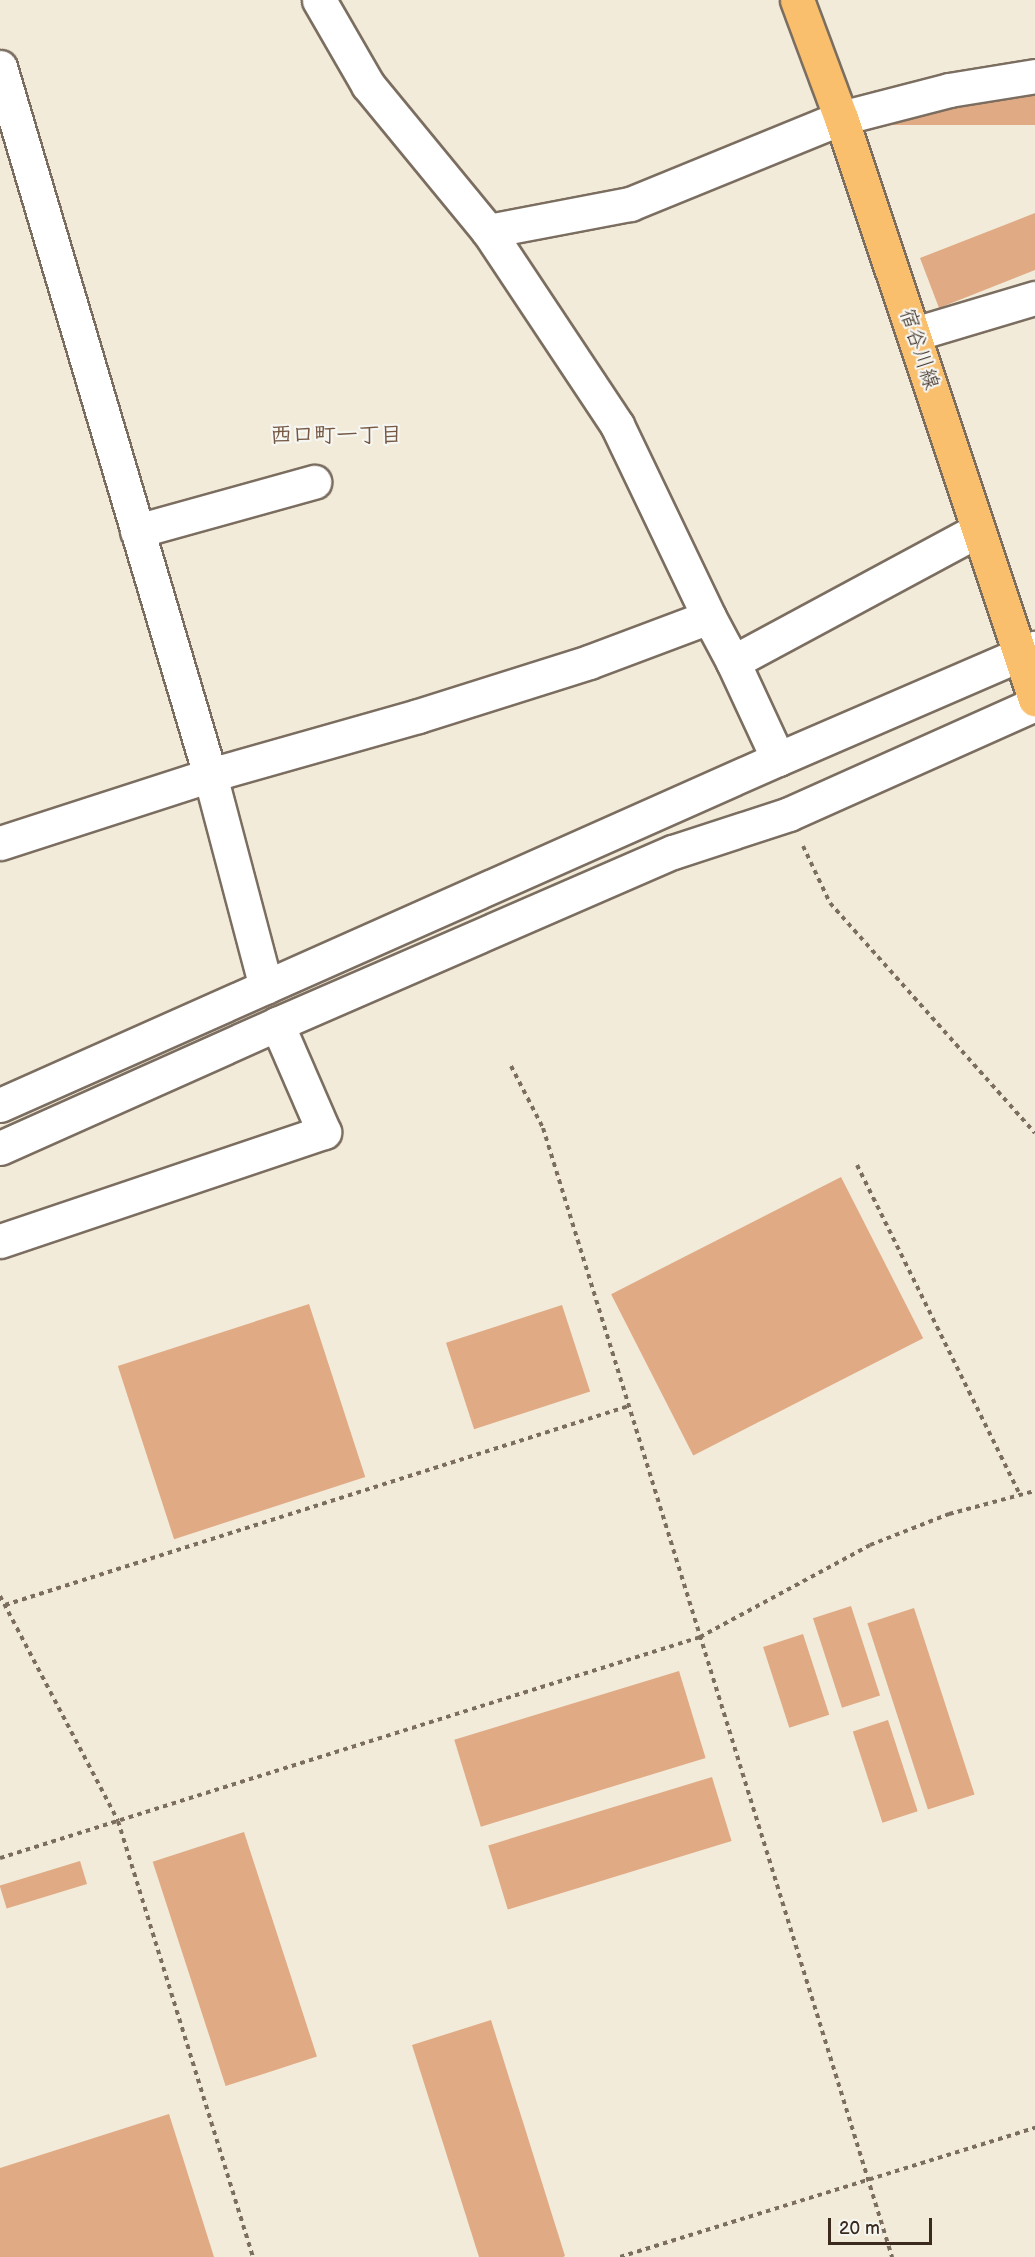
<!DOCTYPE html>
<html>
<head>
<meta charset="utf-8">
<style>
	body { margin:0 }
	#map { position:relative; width:1035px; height:2257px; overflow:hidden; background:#f2ebda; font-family:"Balsamiq Sans","Klee One",sans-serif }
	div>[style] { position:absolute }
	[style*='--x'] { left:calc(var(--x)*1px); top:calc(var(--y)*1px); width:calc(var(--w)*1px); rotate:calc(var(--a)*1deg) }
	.building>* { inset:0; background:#e0aa84; transform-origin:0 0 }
	.path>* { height:4px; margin-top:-2px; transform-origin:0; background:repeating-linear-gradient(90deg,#7b6e60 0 4.5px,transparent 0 9px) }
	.roads { filter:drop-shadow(2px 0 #7b6e60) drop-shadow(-2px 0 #7b6e60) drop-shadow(0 2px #7b6e60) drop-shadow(0 -2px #7b6e60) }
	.minor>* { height:33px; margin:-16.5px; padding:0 16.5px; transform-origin:16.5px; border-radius:16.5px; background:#fff }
	.major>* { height:33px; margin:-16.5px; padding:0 16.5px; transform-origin:16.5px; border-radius:16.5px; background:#f9bf6d }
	span { translate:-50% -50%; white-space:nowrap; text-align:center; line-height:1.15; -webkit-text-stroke:4.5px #f6f6f2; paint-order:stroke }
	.street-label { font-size:21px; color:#3b2a1e }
	.neighbourhood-label { font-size:22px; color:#755742; font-weight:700 }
	.scale { position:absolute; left:828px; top:2218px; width:104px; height:27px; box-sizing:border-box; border:3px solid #3b2a1e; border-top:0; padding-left:8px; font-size:18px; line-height:21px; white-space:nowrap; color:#3b2a1e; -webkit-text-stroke:4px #f6f6f2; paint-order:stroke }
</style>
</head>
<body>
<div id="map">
	<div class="building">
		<div style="left:1035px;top:90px;width:35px;height:161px;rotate:90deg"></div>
		<div style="clip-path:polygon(1035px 213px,1035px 270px,939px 308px,920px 258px)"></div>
		<div style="left:841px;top:1177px;width:181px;height:258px;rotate:63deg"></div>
		<div style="left:309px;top:1304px;width:182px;height:201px;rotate:72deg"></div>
		<div style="left:562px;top:1305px;width:91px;height:122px;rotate:72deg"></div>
		<div style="left:851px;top:1606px;width:94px;height:40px;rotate:72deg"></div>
		<div style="left:914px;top:1608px;width:196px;height:49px;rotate:72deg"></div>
		<div style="left:803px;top:1634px;width:85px;height:42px;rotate:72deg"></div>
		<div style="left:679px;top:1671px;width:91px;height:235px;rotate:73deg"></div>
		<div style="left:888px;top:1720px;width:96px;height:37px;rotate:72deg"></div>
		<div style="left:712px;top:1777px;width:67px;height:234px;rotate:73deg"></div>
		<div style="left:244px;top:1832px;width:236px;height:96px;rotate:72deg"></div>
		<div style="left:80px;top:1861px;width:24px;height:84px;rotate:73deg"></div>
		<div style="clip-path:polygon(491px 2020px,565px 2256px,563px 2257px,479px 2257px,412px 2045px)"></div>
		<div style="clip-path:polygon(169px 2114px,214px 2257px,0 2257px,0 2168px)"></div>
	</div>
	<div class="path">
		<div style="--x:803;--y:846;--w:63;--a:64.7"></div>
		<div style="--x:830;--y:903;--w:308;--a:48.3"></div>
		<div style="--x:511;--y:1066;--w:70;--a:62.7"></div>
		<div style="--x:543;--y:1128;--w:1182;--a:72.82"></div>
		<div style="--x:857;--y:1165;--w:368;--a:63.7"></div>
		<div style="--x:0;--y:1596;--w:254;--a:62.3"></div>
		<div style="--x:118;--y:1821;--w:456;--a:72.8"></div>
		<div style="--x:5;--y:1605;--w:655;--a:-17.69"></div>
		<div style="--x:0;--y:1858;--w:734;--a:-17.52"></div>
		<div style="--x:700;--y:1637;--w:193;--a:-28.4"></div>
		<div style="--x:870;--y:1545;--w:85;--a:-21.4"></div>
		<div style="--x:949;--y:1514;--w:89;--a:-15"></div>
		<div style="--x:620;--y:2257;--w:435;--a:-17.3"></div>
	</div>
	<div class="roads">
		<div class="minor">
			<div style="--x:0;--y:67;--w:738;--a:73.48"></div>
			<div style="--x:210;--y:775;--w:219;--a:75.2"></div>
			<div style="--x:488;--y:231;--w:145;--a:-10.8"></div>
			<div style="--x:630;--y:204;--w:228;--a:-22.2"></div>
			<div style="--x:841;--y:118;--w:112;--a:-14.5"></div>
			<div style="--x:949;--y:90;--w:87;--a:-9.2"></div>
			<div style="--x:914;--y:334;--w:126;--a:-16.6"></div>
			<div style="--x:137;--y:531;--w:184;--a:-15.5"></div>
			<div style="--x:709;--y:617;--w:51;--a:61.9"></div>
			<div style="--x:733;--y:662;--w:107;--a:65.1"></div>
			<div style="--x:733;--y:662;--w:278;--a:-28.3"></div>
			<div style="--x:0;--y:843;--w:221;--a:-17.9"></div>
			<div style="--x:210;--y:775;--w:216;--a:-15.8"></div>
			<div style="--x:418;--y:716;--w:179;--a:-17.5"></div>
			<div style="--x:589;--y:662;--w:128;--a:-20.6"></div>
			<div style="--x:709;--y:617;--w:213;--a:-115.6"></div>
			<div style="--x:617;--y:425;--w:233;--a:-123.6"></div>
			<div style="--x:488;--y:231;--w:189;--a:-129.4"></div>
			<div style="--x:368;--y:85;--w:98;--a:-120"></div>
			<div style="--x:0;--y:1105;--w:851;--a:-23.98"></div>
			<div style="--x:778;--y:759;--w:280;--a:-23.4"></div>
			<div style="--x:0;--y:1148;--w:303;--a:-24.1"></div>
			<div style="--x:277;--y:1024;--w:432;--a:-23.5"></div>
			<div style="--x:673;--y:852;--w:122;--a:-18.1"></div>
			<div style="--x:789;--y:814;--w:269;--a:-24.1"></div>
			<div style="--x:0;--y:1241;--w:342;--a:-18.6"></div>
			<div style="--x:324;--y:1132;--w:118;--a:-113.5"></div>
		</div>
		<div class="major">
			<div style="--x:797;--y:0;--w:126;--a:69.6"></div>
			<div style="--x:841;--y:118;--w:613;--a:71.54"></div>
		</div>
	</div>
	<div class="street-label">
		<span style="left:919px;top:349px;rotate:72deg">宿谷川線</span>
	</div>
	<div class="neighbourhood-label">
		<span style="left:336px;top:436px">西口町一丁目</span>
	</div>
	<div class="scale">20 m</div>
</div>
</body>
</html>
